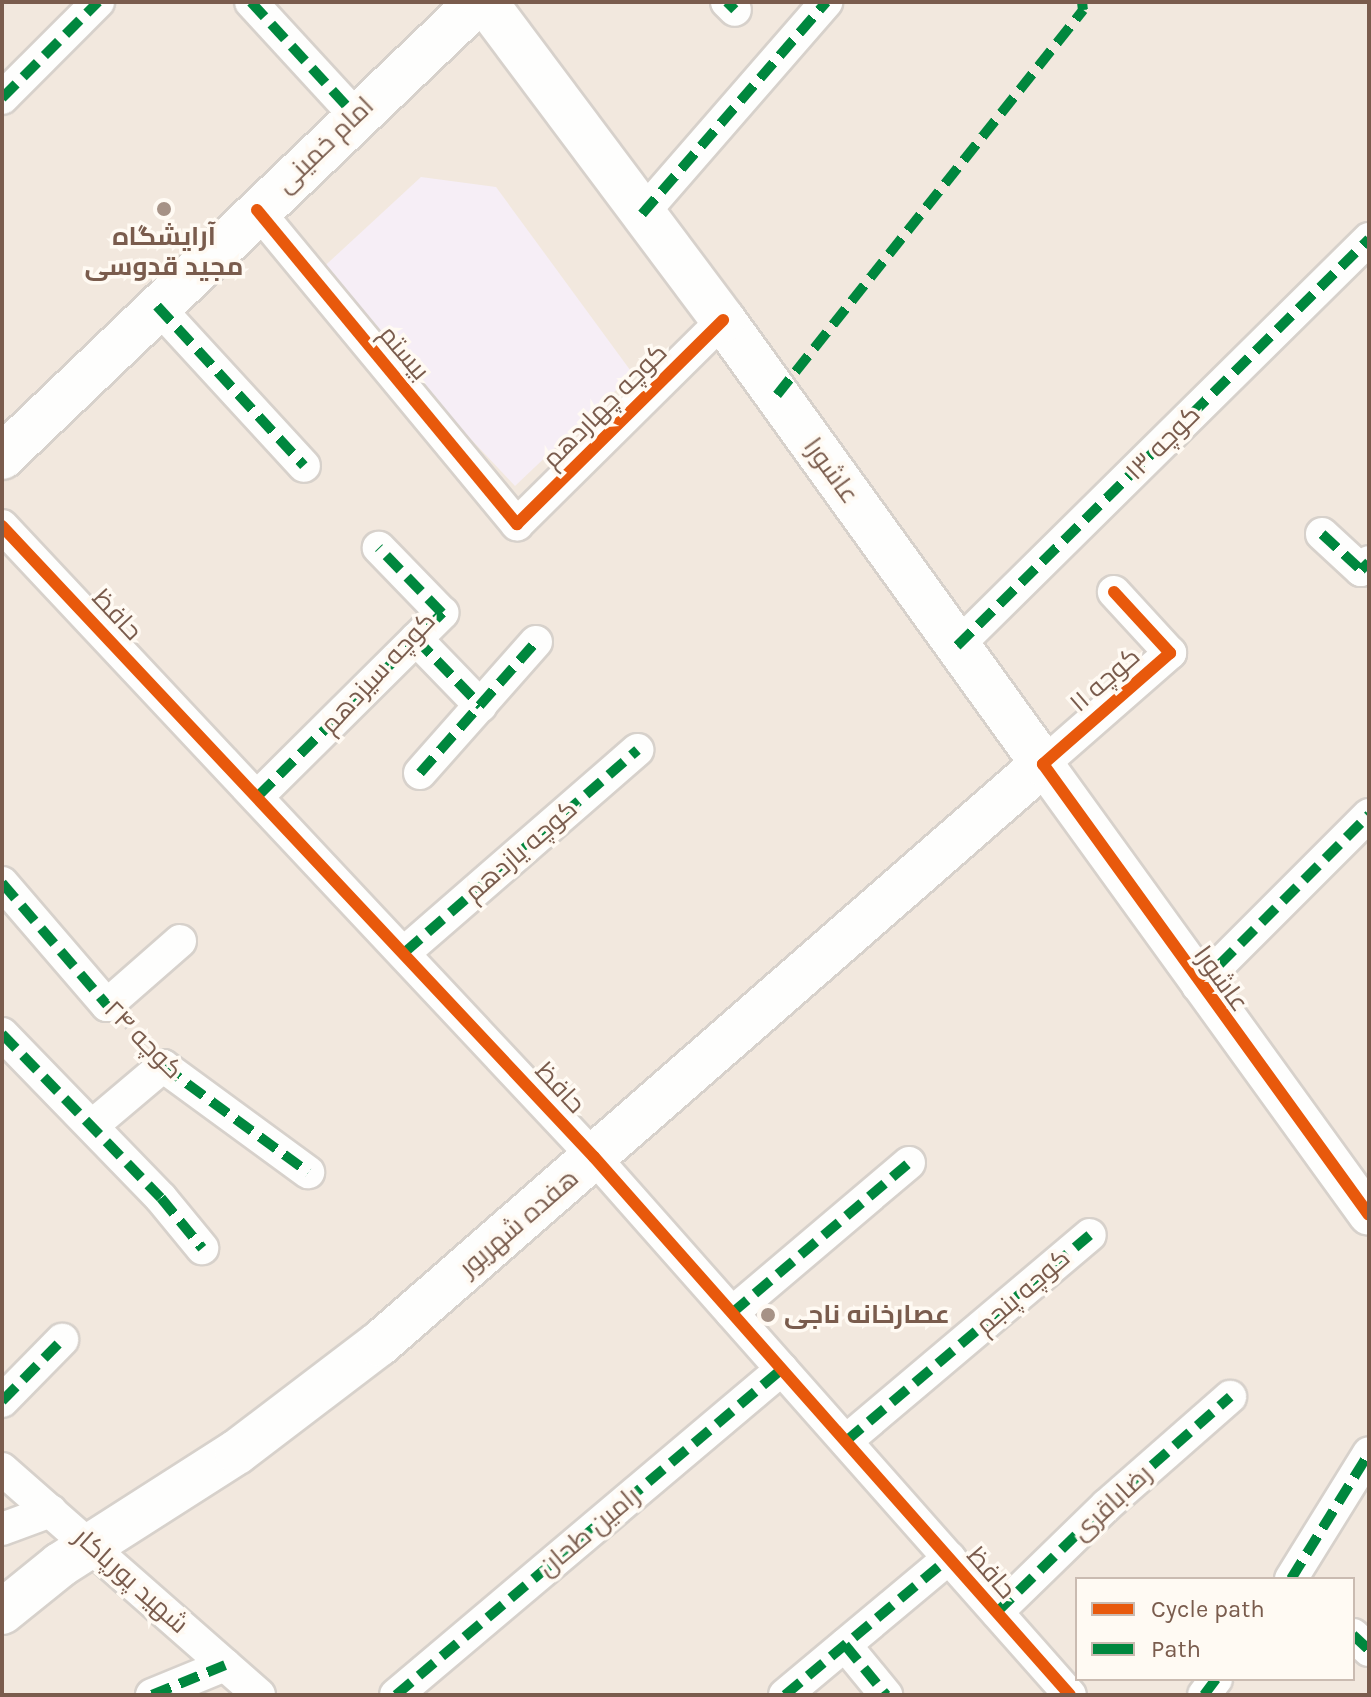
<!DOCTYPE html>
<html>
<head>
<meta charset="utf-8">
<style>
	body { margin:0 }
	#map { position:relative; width:1371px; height:1697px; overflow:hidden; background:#f9f5f0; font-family:Karla,Cairo,sans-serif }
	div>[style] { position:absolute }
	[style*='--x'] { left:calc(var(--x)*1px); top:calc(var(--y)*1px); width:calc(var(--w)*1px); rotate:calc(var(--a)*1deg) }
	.residential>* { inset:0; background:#f2e8de }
	.education>* { inset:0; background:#f6eef6 }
	.path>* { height:5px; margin-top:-2.5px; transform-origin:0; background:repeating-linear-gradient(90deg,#dcd5d0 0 2px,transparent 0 8px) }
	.roads { filter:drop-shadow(2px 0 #d7d1cb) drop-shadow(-2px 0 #d7d1cb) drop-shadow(0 2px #d7d1cb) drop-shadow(0 -2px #d7d1cb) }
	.minor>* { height:32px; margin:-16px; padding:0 16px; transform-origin:16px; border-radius:16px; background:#fefefd }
	.tertiary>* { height:40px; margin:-20px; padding:0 20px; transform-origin:20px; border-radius:20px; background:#fefefd }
	.secondary>* { height:44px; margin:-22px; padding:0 22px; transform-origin:22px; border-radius:22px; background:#fefefd }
	.quiet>* { height:10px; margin-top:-5px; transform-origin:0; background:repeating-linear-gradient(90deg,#00873e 0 20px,transparent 0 30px) }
	.cycleway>* { height:12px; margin:-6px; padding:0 6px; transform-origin:6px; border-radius:6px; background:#e8590c }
	.dots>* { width:22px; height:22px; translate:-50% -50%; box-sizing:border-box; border:4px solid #fffaf3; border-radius:50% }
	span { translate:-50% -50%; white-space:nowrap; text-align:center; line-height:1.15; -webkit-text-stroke:7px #fffaf3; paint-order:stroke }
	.street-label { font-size:26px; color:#7a5c4d }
	.poi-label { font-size:26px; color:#7a5c4d; font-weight:700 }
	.left { translate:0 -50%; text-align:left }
	.frame { position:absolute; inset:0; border:4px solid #7a5c4d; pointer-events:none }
	.legend { position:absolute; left:1075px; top:1577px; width:280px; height:104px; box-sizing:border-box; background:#fffaf3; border:2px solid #cabbb1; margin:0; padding:10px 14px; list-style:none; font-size:24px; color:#7a5c4d }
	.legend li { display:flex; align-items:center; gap:16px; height:40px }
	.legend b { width:40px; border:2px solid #cabbb1 }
</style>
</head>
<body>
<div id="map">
	<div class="residential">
		<div style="clip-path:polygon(evenodd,2px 2px,1369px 2px,1369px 1695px,2px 1695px,2px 2px,1077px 1579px,1353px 1579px,1353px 1679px,1077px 1679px,1077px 1579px)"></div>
	</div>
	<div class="education">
		<div style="clip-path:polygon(421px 177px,496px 187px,633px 374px,515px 486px,316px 274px)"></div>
	</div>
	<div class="path">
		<div style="--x:126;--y:1026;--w:26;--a:47"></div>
	</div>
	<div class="roads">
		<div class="minor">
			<div style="--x:251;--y:2;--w:154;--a:47.4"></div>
			<div style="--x:727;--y:2;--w:11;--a:45"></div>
			<div style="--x:2;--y:98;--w:136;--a:-45"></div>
			<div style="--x:257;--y:210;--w:408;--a:50.4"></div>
			<div style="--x:517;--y:524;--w:290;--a:-44.7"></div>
			<div style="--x:642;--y:214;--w:281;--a:-49"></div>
			<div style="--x:157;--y:306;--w:217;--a:47.4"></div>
			<div style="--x:2;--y:526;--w:865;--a:46.83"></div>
			<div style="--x:594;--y:1157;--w:718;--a:48.5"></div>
			<div style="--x:1322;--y:534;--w:53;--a:42.7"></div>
			<div style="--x:1361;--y:570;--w:11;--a:-45"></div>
			<div style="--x:416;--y:639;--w:93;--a:45.9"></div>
			<div style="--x:957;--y:646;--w:579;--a:-44.65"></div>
			<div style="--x:1043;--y:764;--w:169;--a:-41.2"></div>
			<div style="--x:1170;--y:653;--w:83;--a:-132.6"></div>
			<div style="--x:420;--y:773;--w:175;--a:-48.5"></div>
			<div style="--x:258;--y:796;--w:260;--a:-44.8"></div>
			<div style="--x:442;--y:613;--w:91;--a:-134.1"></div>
			<div style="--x:2;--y:883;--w:161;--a:49.3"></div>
			<div style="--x:107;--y:1005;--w:97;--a:-41.2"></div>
			<div style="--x:405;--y:952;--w:308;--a:-41"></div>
			<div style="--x:1198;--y:986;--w:242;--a:-45"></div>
			<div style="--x:2;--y:1034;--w:228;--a:45.9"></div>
			<div style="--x:161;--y:1198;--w:65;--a:50.6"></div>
			<div style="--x:92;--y:1126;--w:93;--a:-40.2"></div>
			<div style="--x:163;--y:1066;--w:180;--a:36.2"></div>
			<div style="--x:732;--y:1313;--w:232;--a:-40.3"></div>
			<div style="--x:2;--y:1401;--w:86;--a:-45.5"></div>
			<div style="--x:846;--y:1441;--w:319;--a:-40.2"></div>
			<div style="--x:2;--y:1469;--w:342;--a:41.3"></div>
			<div style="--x:2;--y:1529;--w:52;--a:-20.2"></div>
			<div style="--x:1291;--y:1579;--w:148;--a:-58.2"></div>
			<div style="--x:997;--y:1612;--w:153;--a:-44.2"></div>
			<div style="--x:1107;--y:1505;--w:164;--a:-41.3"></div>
			<div style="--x:1353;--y:1635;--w:22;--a:43"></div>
			<div style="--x:845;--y:1645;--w:65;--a:50.6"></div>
			<div style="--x:152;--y:1695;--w:79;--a:-22.3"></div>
			<div style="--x:396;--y:1695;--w:505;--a:-40.18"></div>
			<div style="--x:785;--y:1695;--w:214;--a:-39.9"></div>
			<div style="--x:1204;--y:1695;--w:20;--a:-53"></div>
		</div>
		<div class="tertiary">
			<div style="--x:1043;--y:764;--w:556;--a:54.14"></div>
		</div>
		<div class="secondary">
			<div style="--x:2;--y:457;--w:658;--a:-43.71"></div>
			<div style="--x:2;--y:1612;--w:75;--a:-39"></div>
			<div style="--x:60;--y:1565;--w:210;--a:-32.6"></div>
			<div style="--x:237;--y:1452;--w:178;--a:-37.3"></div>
			<div style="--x:379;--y:1344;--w:882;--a:-41.14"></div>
			<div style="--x:1043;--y:764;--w:547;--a:-125.78"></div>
			<div style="--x:723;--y:320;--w:397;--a:-126.8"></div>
		</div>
	</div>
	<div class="quiet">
		<div style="--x:251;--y:2;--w:154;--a:47.4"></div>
		<div style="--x:727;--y:2;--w:11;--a:45"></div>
		<div style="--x:2;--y:98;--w:136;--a:-45"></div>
		<div style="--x:642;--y:214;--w:281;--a:-49"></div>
		<div style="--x:157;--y:306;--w:217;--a:47.4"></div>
		<div style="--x:777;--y:395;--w:492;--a:-51.5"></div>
		<div style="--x:1083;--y:10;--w:8;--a:-97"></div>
		<div style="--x:1322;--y:534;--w:53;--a:42.7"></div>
		<div style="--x:1361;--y:570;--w:11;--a:-45"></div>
		<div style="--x:416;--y:639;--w:93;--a:45.9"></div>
		<div style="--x:957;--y:646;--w:579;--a:-44.65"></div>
		<div style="--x:420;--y:773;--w:175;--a:-48.5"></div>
		<div style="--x:258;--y:796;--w:260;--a:-44.8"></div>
		<div style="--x:442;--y:613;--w:91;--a:-134.1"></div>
		<div style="--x:2;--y:883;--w:161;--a:49.3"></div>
		<div style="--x:405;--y:952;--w:308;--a:-41"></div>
		<div style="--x:1198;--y:986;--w:242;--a:-45"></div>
		<div style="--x:2;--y:1034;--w:228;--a:45.9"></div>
		<div style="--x:161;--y:1198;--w:65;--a:50.6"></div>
		<div style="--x:163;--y:1066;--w:180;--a:36.2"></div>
		<div style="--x:732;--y:1313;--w:232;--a:-40.3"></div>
		<div style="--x:2;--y:1401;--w:86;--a:-45.5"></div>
		<div style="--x:846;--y:1441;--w:319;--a:-40.2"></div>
		<div style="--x:1291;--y:1579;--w:148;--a:-58.2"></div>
		<div style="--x:997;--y:1612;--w:153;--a:-44.2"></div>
		<div style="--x:1107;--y:1505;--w:164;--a:-41.3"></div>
		<div style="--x:1353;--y:1635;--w:22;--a:43"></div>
		<div style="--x:845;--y:1645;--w:65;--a:50.6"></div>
		<div style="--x:152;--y:1695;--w:79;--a:-22.3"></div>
		<div style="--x:396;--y:1695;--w:505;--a:-40.18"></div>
		<div style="--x:785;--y:1695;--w:214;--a:-39.9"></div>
		<div style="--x:1204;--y:1695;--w:20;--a:-53"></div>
	</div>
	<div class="cycleway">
		<div style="--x:257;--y:210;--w:408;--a:50.4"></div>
		<div style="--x:517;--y:524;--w:290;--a:-44.7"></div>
		<div style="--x:2;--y:526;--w:865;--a:46.83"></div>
		<div style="--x:594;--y:1157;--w:718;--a:48.5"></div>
		<div style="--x:1114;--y:592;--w:83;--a:47.4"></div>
		<div style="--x:1170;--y:653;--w:169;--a:138.8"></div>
		<div style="--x:1043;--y:764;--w:556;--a:54.14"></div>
	</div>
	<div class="dots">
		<div style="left:164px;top:209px;background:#a69286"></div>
		<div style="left:768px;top:1315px;background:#a69286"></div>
	</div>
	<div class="street-label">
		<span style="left:325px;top:145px;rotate:-44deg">امام خمینی</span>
		<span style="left:404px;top:353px;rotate:50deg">بیستم</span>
		<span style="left:605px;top:406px;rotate:-45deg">کوچه چهاردهم</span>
		<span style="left:1163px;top:443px;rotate:-45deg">کوچه ۱۳</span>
		<span style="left:831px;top:471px;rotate:54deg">عاشورا</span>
		<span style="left:117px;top:615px;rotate:47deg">حافظ</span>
		<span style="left:378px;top:673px;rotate:-47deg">کوچه سیزدهم</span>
		<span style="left:1105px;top:680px;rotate:-41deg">کوچه ۱۱</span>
		<span style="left:521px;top:851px;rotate:-41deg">کوچه یازدهم</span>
		<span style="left:1221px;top:979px;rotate:54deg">عاشورا</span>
		<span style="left:143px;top:1040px;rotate:45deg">کوچه ۲۴</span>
		<span style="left:560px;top:1088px;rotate:47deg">حافظ</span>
		<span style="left:519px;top:1223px;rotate:-41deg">هفده شهریور</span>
		<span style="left:1023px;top:1292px;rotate:-41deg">کوچه پنجم</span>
		<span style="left:1112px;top:1503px;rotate:-43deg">رضاباقری</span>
		<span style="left:589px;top:1532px;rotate:-40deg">رامین طحان</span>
		<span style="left:991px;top:1573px;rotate:49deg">حافظ</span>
		<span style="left:131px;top:1581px;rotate:42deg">شهید پورپاکار</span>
	</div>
	<div class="poi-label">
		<span style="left:164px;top:252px">آرایشگاه<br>مجید قدوسی</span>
		<span class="left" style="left:784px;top:1315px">عصارخانه ناجی</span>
	</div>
	<div class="frame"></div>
	<ul class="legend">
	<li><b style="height:10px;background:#e8590c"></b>Cycle path</li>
	<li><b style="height:10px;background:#00873e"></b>Path</li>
	</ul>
</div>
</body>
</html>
